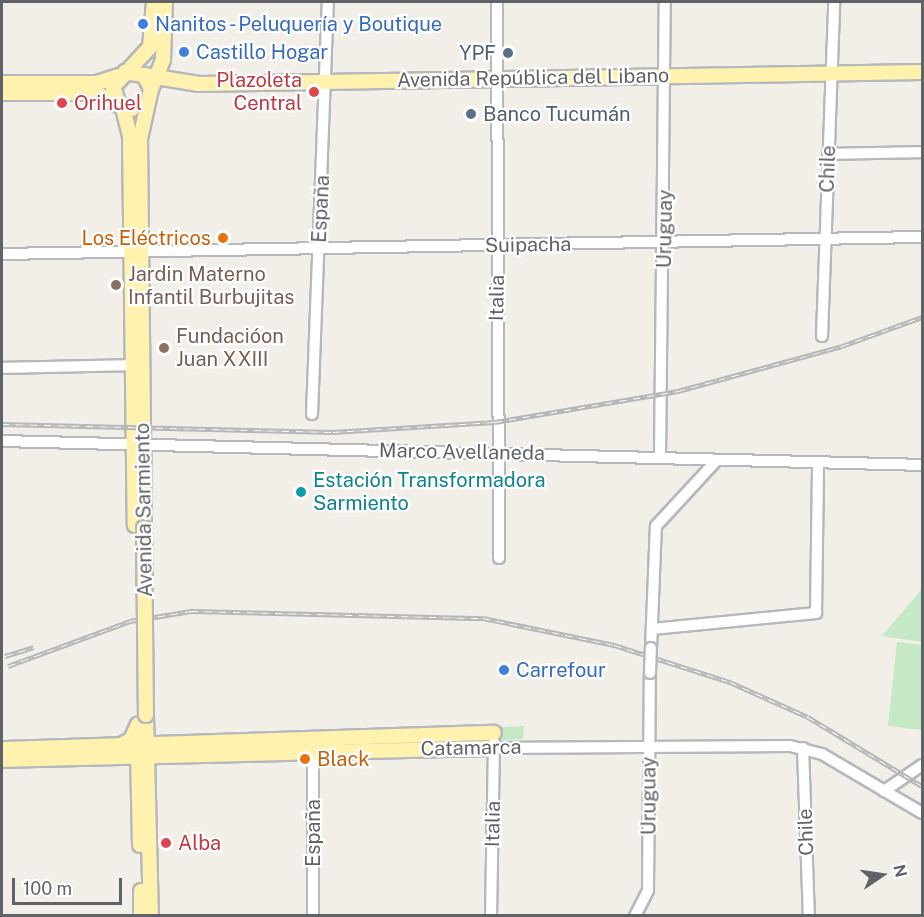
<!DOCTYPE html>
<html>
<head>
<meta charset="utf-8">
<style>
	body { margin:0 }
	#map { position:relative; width:924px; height:917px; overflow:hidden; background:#f1efe8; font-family:"Public Sans",sans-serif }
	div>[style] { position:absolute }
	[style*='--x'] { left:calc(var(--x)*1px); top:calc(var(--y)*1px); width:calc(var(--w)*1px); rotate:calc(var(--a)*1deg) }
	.green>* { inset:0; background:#c5e8c5 }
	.roads { filter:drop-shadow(2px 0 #b5b8bc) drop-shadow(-2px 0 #b5b8bc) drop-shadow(0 2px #b5b8bc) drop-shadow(0 -2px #b5b8bc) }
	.minor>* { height:10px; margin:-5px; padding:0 5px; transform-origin:5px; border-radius:5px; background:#fff }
	.major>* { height:14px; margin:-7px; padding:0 7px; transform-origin:7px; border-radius:7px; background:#fff2af }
	.rail>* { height:4.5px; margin-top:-2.25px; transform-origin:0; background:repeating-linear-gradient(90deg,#fff 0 7px,#b6b7b8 0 14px); box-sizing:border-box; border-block:2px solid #b6b7b8 }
	.bridges { filter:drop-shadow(2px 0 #b5b8bc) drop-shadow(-2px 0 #b5b8bc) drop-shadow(0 2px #b5b8bc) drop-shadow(0 -2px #b5b8bc) }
	.minor-bridge>* { height:10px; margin:-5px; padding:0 5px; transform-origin:5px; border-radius:5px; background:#fff }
	.major-bridge>* { height:14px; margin:-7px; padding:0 7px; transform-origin:7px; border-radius:7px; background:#fff2af }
	.dots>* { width:16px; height:16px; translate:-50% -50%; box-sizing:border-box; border:3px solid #fff; border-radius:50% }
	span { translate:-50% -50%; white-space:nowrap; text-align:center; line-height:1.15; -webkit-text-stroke:4.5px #fff; paint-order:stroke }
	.shop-label { font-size:20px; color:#366cbe }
	.left { translate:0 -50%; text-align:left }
	.service-label { font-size:20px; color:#4e5e75 }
	.right { translate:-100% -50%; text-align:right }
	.street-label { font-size:20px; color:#5f6368 }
	.health-label { font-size:20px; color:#be3a42 }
	.food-label { font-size:20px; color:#c56008 }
	.education-label { font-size:20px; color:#785e54 }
	.culture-label { font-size:20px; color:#0d838f }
	.frame { position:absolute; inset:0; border:3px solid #5f6368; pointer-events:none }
	.north { position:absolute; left:852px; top:845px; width:60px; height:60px; -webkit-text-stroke:4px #fff; paint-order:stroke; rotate:77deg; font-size:16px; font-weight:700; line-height:24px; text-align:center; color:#5f6368 }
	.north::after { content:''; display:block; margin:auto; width:21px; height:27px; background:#5f6368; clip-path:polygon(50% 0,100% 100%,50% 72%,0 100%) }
	.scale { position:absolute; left:12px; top:878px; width:110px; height:27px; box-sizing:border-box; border:3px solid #5f6368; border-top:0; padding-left:8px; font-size:18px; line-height:21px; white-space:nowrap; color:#5f6368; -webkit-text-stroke:4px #fff; paint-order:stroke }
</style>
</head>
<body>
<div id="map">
	<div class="green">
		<div style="clip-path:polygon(922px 589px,922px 642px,882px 636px)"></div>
		<div style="clip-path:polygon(897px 642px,922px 645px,922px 730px,888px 726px)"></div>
		<div style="clip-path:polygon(524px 726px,523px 739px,500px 740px,502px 727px)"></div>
	</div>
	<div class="roads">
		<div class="minor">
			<div style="--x:497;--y:2;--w:556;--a:89.79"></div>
			<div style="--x:828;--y:154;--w:94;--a:-1.2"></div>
			<div style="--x:2;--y:254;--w:920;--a:-1.06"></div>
			<div style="--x:822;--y:336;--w:334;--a:-87.9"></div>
			<div style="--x:2;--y:368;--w:131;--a:-1.3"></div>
			<div style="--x:312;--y:414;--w:412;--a:-87.8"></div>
			<div style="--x:2;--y:441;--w:920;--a:1.49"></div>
			<div style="--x:660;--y:456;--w:454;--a:-89.4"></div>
			<div style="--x:652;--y:629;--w:165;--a:-5.6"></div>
			<div style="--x:816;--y:613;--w:149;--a:-89.2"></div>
			<div style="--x:651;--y:648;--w:122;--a:-87.7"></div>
			<div style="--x:656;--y:526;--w:88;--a:-47.3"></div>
			<div style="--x:494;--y:748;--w:296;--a:-0.4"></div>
			<div style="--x:790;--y:746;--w:33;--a:14"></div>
			<div style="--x:822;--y:754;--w:116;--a:30.5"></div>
			<div style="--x:803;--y:748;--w:168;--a:88"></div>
			<div style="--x:884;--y:791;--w:46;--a:-34.4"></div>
			<div style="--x:313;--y:916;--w:171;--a:-90"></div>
			<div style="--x:491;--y:916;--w:174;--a:-89"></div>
			<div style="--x:635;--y:916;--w:29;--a:-63"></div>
			<div style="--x:648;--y:890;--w:217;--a:-89.5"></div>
		</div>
		<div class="major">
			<div style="--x:125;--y:72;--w:75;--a:9.2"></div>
			<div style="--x:199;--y:84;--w:723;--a:-0.95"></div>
			<div style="--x:144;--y:75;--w:16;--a:63"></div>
			<div style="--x:151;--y:89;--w:51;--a:102.4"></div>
			<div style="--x:140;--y:139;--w:389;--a:89.4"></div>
			<div style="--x:2;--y:83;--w:95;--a:0"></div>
			<div style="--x:97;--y:83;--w:22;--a:-18"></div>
			<div style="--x:152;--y:87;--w:29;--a:-68"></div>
			<div style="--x:163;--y:60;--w:58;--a:-88"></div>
			<div style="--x:2;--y:93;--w:94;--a:0"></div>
			<div style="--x:96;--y:93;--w:26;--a:28"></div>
			<div style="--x:123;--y:108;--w:30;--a:76"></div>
			<div style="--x:130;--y:137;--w:388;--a:89.3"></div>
			<div style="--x:132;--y:109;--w:14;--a:-163"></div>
			<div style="--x:119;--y:105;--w:19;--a:-108"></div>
			<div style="--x:113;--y:87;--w:54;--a:-47.2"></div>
			<div style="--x:150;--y:47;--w:45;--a:-84.9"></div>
			<div style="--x:146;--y:715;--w:201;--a:88.6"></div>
			<div style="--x:119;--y:746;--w:13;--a:-27"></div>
			<div style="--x:131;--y:740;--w:17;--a:-66"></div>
			<div style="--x:2;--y:749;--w:492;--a:-1.9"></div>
			<div style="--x:138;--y:750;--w:95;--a:88.8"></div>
			<div style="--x:2;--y:760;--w:492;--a:-1.4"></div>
			<div style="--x:141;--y:891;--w:25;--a:90"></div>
		</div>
	</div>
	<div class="rail">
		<div style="--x:2;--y:424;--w:331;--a:1.4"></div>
		<div style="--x:333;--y:432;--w:162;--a:-3.5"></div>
		<div style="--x:495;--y:422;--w:186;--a:-9.6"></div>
		<div style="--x:678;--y:391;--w:170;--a:-15.3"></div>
		<div style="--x:842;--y:346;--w:85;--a:-19.9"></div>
		<div style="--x:5;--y:656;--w:30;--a:-17"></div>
		<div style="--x:8;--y:666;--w:130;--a:-20.2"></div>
		<div style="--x:130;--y:621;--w:62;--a:-9.3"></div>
		<div style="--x:191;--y:611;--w:292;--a:1.4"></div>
		<div style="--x:483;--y:618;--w:134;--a:11.6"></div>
		<div style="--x:614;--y:645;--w:122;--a:17.7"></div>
		<div style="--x:730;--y:682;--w:85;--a:24.2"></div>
		<div style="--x:808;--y:717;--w:133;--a:31.2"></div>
	</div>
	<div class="bridges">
		<div class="minor-bridge">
			<div style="--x:650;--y:673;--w:25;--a:-88"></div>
		</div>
		<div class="major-bridge">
			<div style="--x:144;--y:528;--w:187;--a:89.4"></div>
		</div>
	</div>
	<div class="dots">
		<div style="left:143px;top:24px;background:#3f7fe0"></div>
		<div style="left:184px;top:52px;background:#3f7fe0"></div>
		<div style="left:508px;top:53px;background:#5c6f8a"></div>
		<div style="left:314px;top:92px;background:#e0444e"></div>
		<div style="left:62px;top:103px;background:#e0444e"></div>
		<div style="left:471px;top:114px;background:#5c6f8a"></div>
		<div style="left:223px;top:238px;background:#e8710a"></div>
		<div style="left:116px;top:285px;background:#8d6e63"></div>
		<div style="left:164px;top:348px;background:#8d6e63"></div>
		<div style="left:301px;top:492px;background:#0f9aa8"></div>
		<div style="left:504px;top:670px;background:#3f7fe0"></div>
		<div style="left:305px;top:759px;background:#e8710a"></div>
		<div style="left:166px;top:843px;background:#e0444e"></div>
	</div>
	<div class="shop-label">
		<span class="left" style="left:155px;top:24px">Nanitos - Peluquería y Boutique</span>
		<span class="left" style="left:196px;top:52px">Castillo Hogar</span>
		<span class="left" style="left:516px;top:670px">Carrefour</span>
	</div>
	<div class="service-label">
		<span class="right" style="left:496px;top:53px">YPF</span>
		<span class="left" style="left:483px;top:114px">Banco Tucumán</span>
	</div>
	<div class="street-label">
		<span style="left:533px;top:78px;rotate:-1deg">Avenida República del Libano</span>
		<span style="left:828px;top:169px;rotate:-88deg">Chile</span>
		<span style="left:321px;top:209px;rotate:-87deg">España</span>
		<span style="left:665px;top:229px;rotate:-89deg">Uruguay</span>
		<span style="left:528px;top:245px;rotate:-1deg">Suipacha</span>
		<span style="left:497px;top:298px;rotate:-89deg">Italia</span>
		<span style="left:462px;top:452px;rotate:1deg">Marco Avellaneda</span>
		<span style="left:144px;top:510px;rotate:-91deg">Avenida Sarmiento</span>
		<span style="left:471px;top:748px;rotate:-1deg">Catamarca</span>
		<span style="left:649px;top:796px;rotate:-90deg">Uruguay</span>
		<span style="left:493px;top:824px;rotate:-89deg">Italia</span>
		<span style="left:806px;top:832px;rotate:-92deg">Chile</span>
		<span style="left:313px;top:833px;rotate:-90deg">España</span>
	</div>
	<div class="health-label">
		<span class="right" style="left:302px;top:92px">Plazoleta<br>Central</span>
		<span class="left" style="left:74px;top:103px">Orihuel</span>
		<span class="left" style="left:178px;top:843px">Alba</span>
	</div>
	<div class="food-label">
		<span class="right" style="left:211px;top:238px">Los Eléctricos</span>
		<span class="left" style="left:317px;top:759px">Black</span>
	</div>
	<div class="education-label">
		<span class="left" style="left:128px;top:286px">Jardin Materno<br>Infantil Burbujitas</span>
		<span class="left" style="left:176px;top:348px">Fundacióon<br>Juan XXIII</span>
	</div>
	<div class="culture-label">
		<span class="left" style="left:313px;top:492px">Estación Transformadora<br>Sarmiento</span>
	</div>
	<div class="frame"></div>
	<div class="north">N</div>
	<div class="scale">100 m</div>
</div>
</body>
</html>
